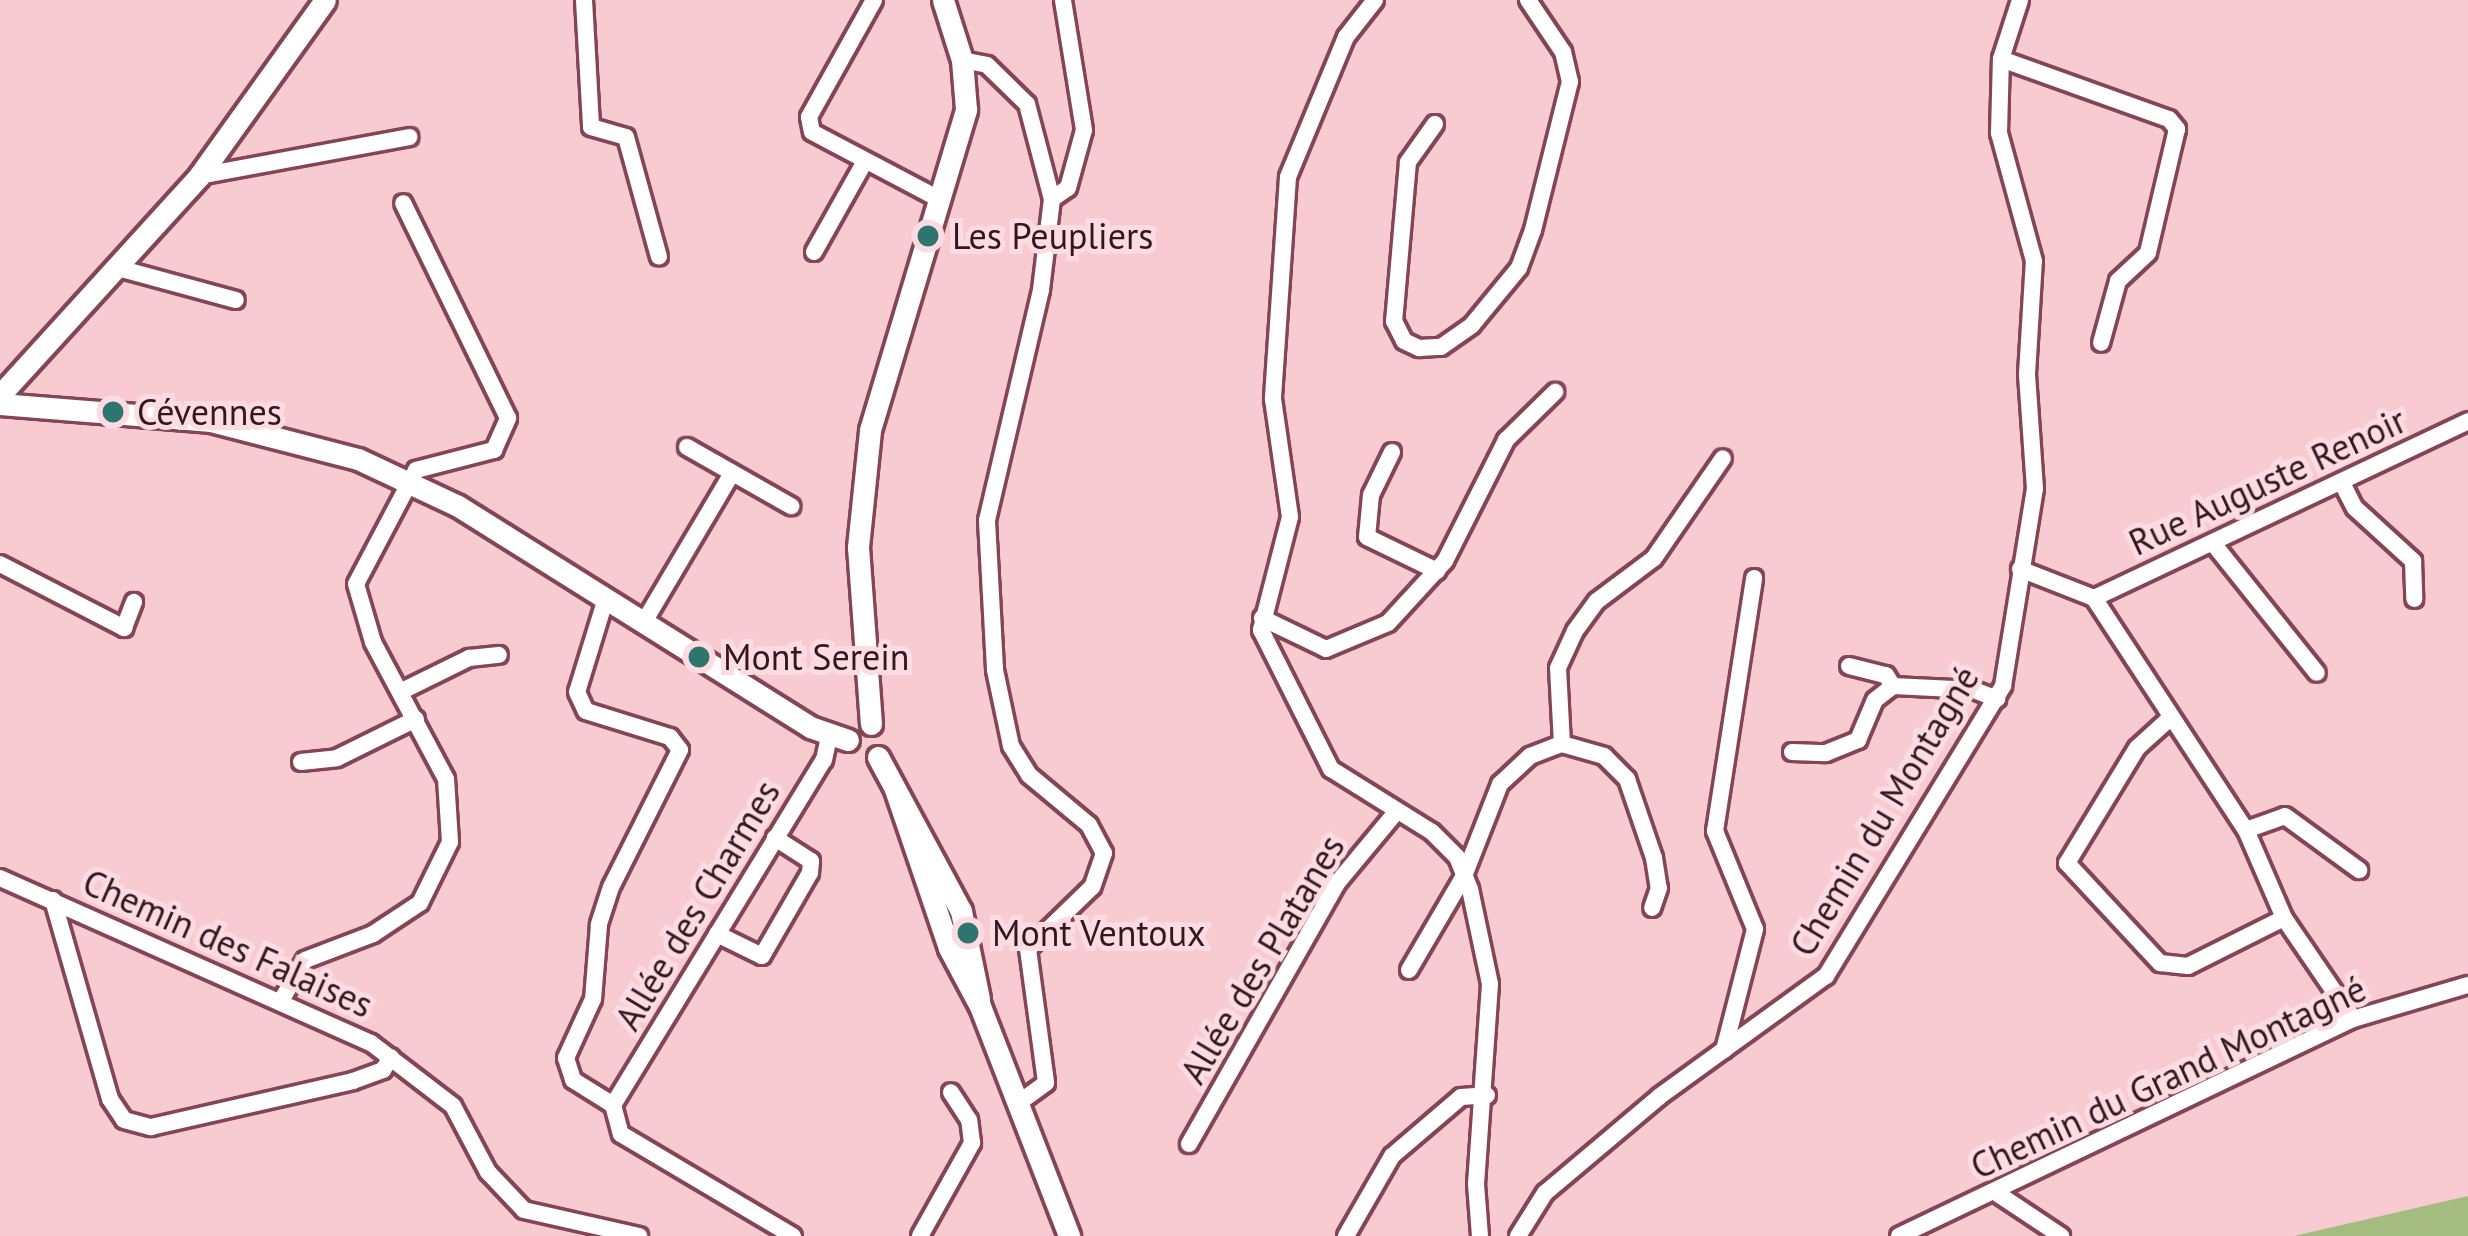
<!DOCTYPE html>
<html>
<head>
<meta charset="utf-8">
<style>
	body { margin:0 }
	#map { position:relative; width:2468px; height:1236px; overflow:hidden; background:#f8cbd3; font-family:"PT Sans",sans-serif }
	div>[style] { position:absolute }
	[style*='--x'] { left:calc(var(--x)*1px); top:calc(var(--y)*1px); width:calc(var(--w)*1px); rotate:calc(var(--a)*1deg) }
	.green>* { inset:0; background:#a4bc7f }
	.roads { filter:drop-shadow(3px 0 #844554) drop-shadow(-3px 0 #844554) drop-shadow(0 3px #844554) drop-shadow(0 -3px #844554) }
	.minor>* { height:16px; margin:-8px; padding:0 8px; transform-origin:8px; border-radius:8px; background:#fff }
	.tertiary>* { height:21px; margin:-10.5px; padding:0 10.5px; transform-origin:10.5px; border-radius:10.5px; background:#fff }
	.dots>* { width:33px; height:33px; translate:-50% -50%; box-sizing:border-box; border:6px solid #fcdce2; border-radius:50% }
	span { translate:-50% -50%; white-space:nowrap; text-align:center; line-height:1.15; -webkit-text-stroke:10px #fcdce2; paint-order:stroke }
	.poi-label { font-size:36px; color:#32171e }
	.left { translate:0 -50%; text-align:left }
	.street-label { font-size:36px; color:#32171e }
</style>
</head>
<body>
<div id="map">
	<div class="green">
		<div style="clip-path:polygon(2468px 1196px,2468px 1236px,2294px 1236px)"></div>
	</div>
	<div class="roads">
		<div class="minor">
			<div style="--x:584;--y:0;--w:127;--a:86.8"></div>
			<div style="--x:591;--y:127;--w:36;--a:16"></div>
			<div style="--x:626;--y:137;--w:124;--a:74.6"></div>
			<div style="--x:874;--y:0;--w:134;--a:119.1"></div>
			<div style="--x:809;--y:117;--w:15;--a:79"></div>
			<div style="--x:812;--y:132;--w:146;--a:27.8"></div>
			<div style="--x:1375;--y:0;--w:47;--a:128.1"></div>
			<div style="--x:1346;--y:37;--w:152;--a:112.5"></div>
			<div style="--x:1288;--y:177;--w:223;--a:93.9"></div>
			<div style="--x:1273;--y:399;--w:119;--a:81.8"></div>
			<div style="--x:1290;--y:517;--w:117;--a:104.4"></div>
			<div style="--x:1261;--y:630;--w:156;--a:63.3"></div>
			<div style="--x:1331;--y:769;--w:119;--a:32"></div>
			<div style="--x:1432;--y:832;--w:35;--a:45"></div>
			<div style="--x:1457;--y:857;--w:35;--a:68"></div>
			<div style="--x:1470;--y:889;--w:97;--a:78.1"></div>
			<div style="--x:1490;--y:984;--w:200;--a:94"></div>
			<div style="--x:1476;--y:1184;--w:52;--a:85.6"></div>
			<div style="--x:2001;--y:59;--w:178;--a:19.7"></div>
			<div style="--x:2169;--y:119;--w:13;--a:51"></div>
			<div style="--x:2177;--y:129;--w:127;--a:103.2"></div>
			<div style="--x:2148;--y:253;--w:41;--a:137"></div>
			<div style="--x:2118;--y:281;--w:64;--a:105.3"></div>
			<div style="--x:962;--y:60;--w:25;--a:11"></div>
			<div style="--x:987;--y:65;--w:56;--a:44.3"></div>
			<div style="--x:1027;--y:104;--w:98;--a:75.3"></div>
			<div style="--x:1052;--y:199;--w:92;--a:96.9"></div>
			<div style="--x:1041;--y:290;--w:237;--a:103.2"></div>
			<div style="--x:987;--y:521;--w:149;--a:86.9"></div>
			<div style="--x:995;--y:670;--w:78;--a:78.1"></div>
			<div style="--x:1011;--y:746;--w:34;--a:58"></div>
			<div style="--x:1029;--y:775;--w:78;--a:39.8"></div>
			<div style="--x:1089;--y:825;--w:32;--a:62"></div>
			<div style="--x:1104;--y:853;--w:36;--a:109"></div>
			<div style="--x:1092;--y:887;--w:89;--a:135.9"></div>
			<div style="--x:1028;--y:949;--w:135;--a:82.3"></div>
			<div style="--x:1046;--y:1083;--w:36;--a:144"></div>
			<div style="--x:1435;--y:124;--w:47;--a:125.4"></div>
			<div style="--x:1408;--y:162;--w:160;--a:95"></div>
			<div style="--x:1394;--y:321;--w:22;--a:63"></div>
			<div style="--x:1404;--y:341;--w:17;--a:25"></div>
			<div style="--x:1419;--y:348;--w:22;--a:-3"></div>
			<div style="--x:1441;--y:347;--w:38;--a:-35"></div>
			<div style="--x:1472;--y:325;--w:74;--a:-50.5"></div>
			<div style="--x:1519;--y:268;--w:40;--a:-69.8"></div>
			<div style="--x:1533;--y:230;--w:153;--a:-76"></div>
			<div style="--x:1570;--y:82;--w:31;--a:-103"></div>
			<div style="--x:1563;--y:52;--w:63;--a:-123.9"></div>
			<div style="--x:199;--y:176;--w:214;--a:-10.5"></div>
			<div style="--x:1052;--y:199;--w:19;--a:-35"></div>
			<div style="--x:1068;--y:188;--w:60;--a:-74.6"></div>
			<div style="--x:1084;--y:130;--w:132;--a:-99.2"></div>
			<div style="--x:814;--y:252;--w:104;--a:-60.7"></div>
			<div style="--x:118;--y:268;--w:122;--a:15.2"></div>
			<div style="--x:687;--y:447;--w:120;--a:29.6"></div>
			<div style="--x:1392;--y:452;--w:48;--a:116"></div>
			<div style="--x:1371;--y:495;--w:42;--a:95.4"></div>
			<div style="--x:1367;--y:537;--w:78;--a:25.9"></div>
			<div style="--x:2342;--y:483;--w:28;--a:63"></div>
			<div style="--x:2355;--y:508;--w:79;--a:42.4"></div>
			<div style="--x:2413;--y:561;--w:38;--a:88"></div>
			<div style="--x:2216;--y:547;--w:161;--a:51.3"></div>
			<div style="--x:0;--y:564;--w:140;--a:27.3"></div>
			<div style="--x:124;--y:628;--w:28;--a:-69"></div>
			<div style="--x:2020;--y:569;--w:79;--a:21.4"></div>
			<div style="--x:2094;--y:598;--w:277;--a:56.8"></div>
			<div style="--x:2246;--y:830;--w:96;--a:66.6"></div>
			<div style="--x:2284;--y:918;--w:122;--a:55.7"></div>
			<div style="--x:606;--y:598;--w:98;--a:107.1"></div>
			<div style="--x:577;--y:692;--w:21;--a:65"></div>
			<div style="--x:586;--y:711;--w:88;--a:17.2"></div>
			<div style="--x:670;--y:737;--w:16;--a:52"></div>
			<div style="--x:680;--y:750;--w:153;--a:116.7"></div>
			<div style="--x:611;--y:887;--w:40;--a:108"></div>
			<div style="--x:599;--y:925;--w:74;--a:94.6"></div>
			<div style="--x:593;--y:999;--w:65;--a:114.6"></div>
			<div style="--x:566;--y:1058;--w:23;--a:72"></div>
			<div style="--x:573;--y:1080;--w:47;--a:32"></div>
			<div style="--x:2094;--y:598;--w:414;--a:-25.3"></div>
			<div style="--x:1262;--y:618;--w:71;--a:25.8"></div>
			<div style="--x:1326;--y:649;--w:67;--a:-22.8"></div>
			<div style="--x:1388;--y:623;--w:84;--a:-47.4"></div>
			<div style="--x:1445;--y:561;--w:136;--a:-63.2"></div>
			<div style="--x:1506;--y:440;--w:69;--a:-44.4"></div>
			<div style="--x:644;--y:622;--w:173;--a:-59.4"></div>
			<div style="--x:1849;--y:666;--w:38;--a:14"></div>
			<div style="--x:1886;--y:675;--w:13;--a:58"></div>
			<div style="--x:402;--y:691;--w:75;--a:-26.2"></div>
			<div style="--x:469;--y:658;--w:30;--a:-6"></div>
			<div style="--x:2169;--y:719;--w:43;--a:137.8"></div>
			<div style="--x:2137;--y:748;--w:135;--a:121.3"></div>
			<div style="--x:2067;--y:863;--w:137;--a:47.1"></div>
			<div style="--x:2160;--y:963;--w:28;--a:6"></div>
			<div style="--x:2188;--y:966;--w:107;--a:-26.6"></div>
			<div style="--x:1562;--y:744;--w:44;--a:15.9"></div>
			<div style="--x:1604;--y:756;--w:33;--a:45"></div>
			<div style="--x:1627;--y:779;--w:83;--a:71.1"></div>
			<div style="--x:1654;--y:858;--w:30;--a:81"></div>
			<div style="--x:1659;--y:888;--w:21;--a:109"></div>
			<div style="--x:1792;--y:752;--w:34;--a:2"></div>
			<div style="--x:1826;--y:753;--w:35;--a:-22"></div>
			<div style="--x:1858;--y:740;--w:43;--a:-67"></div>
			<div style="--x:1875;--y:700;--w:23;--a:-38"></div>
			<div style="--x:1893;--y:686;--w:81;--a:2.8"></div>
			<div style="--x:1974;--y:690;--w:25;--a:21"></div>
			<div style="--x:301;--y:762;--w:36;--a:-6"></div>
			<div style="--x:337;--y:758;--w:88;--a:-26.3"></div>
			<div style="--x:2246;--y:830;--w:41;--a:-19.7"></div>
			<div style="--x:2285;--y:816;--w:92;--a:36.1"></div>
			<div style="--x:0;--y:878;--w:406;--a:24"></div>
			<div style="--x:371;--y:1043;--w:103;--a:37.5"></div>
			<div style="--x:453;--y:1106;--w:75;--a:62.1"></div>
			<div style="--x:488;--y:1172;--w:52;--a:46.5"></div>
			<div style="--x:524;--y:1210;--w:118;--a:12.7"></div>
			<div style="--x:53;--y:900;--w:207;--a:74"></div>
			<div style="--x:110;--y:1099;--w:25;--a:56"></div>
			<div style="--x:124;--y:1120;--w:28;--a:15"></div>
			<div style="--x:151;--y:1127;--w:207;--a:-12.8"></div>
			<div style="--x:353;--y:1081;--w:32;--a:-20"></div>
			<div style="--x:383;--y:1070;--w:15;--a:-58"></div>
			<div style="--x:717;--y:934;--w:50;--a:26.1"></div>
			<div style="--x:762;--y:956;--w:96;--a:-60"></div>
			<div style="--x:810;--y:873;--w:12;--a:-85"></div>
			<div style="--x:811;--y:861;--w:43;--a:-147.4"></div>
			<div style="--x:1409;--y:970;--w:109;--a:-59.7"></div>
			<div style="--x:1464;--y:876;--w:99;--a:-68.6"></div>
			<div style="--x:1500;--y:784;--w:41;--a:-43"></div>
			<div style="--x:1530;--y:756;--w:34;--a:-21"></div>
			<div style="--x:1562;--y:744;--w:76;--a:-93"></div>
			<div style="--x:1558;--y:668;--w:41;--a:-65.3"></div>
			<div style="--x:1575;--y:631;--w:37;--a:-54"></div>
			<div style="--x:1597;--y:601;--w:71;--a:-37"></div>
			<div style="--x:1654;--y:558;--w:121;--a:-55.4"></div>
			<div style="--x:282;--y:999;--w:45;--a:-59.5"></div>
			<div style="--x:305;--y:960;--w:73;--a:-20.9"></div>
			<div style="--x:373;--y:934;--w:56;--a:-33.4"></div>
			<div style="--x:420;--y:903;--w:68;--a:-63.8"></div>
			<div style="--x:450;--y:842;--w:63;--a:-93.6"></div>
			<div style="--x:446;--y:779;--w:155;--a:-118.1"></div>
			<div style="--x:373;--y:642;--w:60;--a:-106.3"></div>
			<div style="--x:356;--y:584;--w:129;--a:-62.2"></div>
			<div style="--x:416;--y:470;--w:81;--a:-14.4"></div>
			<div style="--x:494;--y:450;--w:35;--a:-66"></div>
			<div style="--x:508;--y:418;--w:239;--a:-116"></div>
			<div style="--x:1724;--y:1050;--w:125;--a:-75.6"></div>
			<div style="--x:1755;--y:929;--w:106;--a:-112.2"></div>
			<div style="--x:1715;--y:831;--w:256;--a:-81.2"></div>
			<div style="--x:613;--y:1105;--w:404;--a:-58.6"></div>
			<div style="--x:824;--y:760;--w:25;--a:-78"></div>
			<div style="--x:613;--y:1105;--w:30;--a:75"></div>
			<div style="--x:621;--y:1134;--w:200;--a:30.7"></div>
			<div style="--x:1189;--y:1144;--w:301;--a:-60.4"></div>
			<div style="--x:1338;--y:882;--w:92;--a:-50.3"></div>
			<div style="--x:1998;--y:1194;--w:76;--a:33.7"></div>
			<div style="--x:920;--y:1236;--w:107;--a:-60.8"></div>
			<div style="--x:972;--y:1143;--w:23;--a:-97"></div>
			<div style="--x:969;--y:1120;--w:33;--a:-123"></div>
			<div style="--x:1346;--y:1236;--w:92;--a:-60.1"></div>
			<div style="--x:1392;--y:1156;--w:91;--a:-40.5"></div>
			<div style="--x:1461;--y:1097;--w:26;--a:-4"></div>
			<div style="--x:1518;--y:1236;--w:51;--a:-57.9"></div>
			<div style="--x:1545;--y:1193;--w:150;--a:-40.1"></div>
			<div style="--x:1660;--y:1096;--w:205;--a:-35.9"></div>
			<div style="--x:1826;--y:976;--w:340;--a:-58.6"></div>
			<div style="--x:2003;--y:686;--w:200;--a:-80.8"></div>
			<div style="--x:2035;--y:489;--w:115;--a:-94"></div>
			<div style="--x:2027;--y:374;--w:113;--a:-86.5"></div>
			<div style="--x:2034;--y:261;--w:133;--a:-105.3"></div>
			<div style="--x:1999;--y:133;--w:74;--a:-88.5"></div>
			<div style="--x:2001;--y:59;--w:62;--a:-72.1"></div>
			<div style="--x:1899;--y:1236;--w:503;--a:-25.55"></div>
			<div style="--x:2353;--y:1019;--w:120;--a:-16.5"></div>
		</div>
		<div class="tertiary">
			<div style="--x:0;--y:395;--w:296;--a:-47.7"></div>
			<div style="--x:199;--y:176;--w:216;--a:-54.4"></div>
			<div style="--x:0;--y:404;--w:212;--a:4.6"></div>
			<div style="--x:211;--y:421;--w:152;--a:14.5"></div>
			<div style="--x:358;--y:459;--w:110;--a:25.2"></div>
			<div style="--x:458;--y:506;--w:416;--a:32.1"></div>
			<div style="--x:810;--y:727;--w:40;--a:18.9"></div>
			<div style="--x:871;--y:724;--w:177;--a:-94.2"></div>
			<div style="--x:858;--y:547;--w:118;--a:-84.1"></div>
			<div style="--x:870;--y:430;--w:335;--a:-73.3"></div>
			<div style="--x:966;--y:109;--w:49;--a:-94.7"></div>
			<div style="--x:962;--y:60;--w:63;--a:-107.6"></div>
			<div style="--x:878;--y:757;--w:175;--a:61.7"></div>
			<div style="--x:961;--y:911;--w:90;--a:78.4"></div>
			<div style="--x:895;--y:789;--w:168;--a:71.2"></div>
			<div style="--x:949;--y:948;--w:66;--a:61.9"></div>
			<div style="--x:980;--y:1006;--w:247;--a:68.8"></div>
		</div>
	</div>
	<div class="dots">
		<div style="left:928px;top:236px;background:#2d756d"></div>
		<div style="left:113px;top:412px;background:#2d756d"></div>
		<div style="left:699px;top:657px;background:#2d756d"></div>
		<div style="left:968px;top:933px;background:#2d756d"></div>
	</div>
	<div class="poi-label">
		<span class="left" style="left:952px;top:236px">Les Peupliers</span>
		<span class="left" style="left:137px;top:412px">Cévennes</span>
		<span class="left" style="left:723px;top:657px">Mont Serein</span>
		<span class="left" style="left:992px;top:933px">Mont Ventoux</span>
	</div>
	<div class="street-label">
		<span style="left:2267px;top:481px;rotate:-25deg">Rue Auguste Renoir</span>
		<span style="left:1884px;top:811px;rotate:-59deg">Chemin du Montagné</span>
		<span style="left:697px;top:905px;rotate:-59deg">Allée des Charmes</span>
		<span style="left:228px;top:943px;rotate:24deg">Chemin des Falaises</span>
		<span style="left:1262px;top:959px;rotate:-59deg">Allée des Platanes</span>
		<span style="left:2168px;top:1077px;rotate:-25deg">Chemin du Grand Montagné</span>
	</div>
</div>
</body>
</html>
